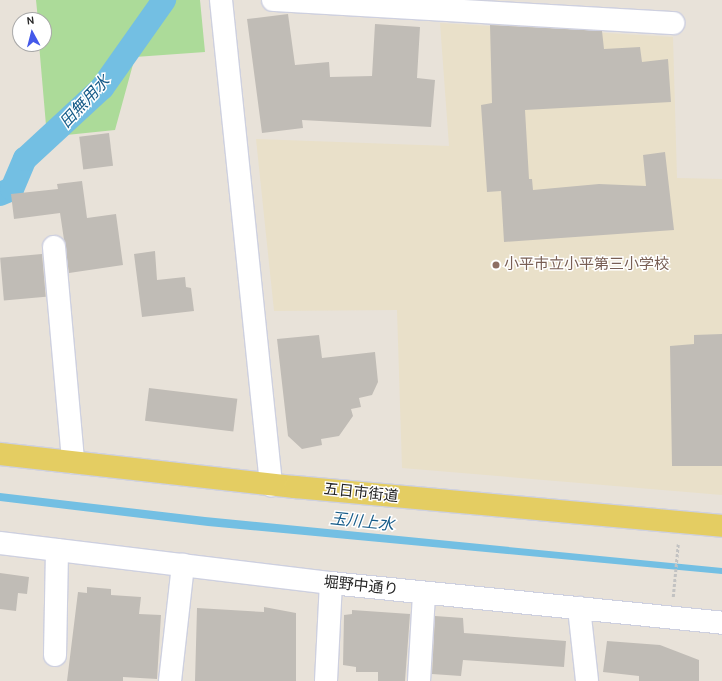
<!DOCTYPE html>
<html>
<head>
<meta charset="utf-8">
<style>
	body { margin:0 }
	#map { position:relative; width:722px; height:681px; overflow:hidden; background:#e8e2d9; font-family:Karla,"Noto Sans JP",sans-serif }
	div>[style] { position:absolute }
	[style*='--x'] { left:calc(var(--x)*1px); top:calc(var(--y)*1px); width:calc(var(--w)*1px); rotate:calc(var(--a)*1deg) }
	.education>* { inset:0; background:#e9e0c9 }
	.green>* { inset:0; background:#acdb99 }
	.water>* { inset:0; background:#73bfe3 }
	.canal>* { height:24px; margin:-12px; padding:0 12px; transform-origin:12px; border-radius:12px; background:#73bfe3 }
	.building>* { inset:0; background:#c0bcb6; transform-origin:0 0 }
	.path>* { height:2.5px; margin-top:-1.25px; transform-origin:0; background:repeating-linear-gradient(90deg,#c2c2c2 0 3px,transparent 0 5px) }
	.roads { filter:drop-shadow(1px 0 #ced0df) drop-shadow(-1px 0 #ced0df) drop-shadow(0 1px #ced0df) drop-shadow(0 -1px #ced0df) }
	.minor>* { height:22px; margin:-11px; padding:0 11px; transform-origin:11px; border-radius:11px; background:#fff }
	.major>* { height:22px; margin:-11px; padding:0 11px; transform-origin:11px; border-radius:11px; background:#e4cd62 }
	.dots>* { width:11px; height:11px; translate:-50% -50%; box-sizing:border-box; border:2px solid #fff; border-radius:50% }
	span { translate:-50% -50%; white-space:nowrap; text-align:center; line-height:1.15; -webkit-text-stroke:3px #fff; paint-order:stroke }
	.education-label { font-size:15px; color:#785e54 }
	.left { translate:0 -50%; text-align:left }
	.street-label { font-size:15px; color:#262626 }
	.water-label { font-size:16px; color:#175c89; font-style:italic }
	.north { position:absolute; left:12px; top:12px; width:40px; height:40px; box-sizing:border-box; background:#fff; border:1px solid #a8a8a8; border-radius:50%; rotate:353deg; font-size:11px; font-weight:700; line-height:16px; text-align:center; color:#262626 }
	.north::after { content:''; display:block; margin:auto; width:14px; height:18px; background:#4459ea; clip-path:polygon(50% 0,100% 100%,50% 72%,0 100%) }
</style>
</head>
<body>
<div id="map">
	<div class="education">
		<div style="clip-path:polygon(440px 23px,673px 37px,677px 178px,722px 179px,722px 495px,402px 468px,397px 310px,274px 311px,256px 139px,449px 146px)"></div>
	</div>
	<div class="green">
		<div style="clip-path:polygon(36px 0,200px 0,205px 52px,135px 57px,115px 130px,47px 137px,39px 44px,44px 44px,44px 20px,38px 20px)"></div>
	</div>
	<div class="water">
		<div style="clip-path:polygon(0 493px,205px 517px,722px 568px,722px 574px,208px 526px,0 501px)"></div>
	</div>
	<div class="canal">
		<div style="--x:0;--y:194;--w:13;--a:-23"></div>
		<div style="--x:12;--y:189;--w:33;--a:-67"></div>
		<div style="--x:25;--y:159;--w:105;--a:-42.7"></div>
		<div style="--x:102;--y:88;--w:108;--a:-54.8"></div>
	</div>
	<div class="building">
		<div style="clip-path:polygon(288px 14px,295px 65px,329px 62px,330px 77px,372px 76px,375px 24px,420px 27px,417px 78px,435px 80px,431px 127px,302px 120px,303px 128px,262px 133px,247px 19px)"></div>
		<div style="clip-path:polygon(490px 25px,602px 31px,604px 49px,640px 47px,642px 62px,668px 59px,671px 102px,525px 110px,529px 179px,532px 179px,533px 190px,599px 184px,646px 186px,643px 155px,665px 152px,674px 230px,504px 242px,501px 191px,487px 192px,481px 105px,492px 103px)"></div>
		<div style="left:109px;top:133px;width:33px;height:30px;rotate:83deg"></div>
		<div style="clip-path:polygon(82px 181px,87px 218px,116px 214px,123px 265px,69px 273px,60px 213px,14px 219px,11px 194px,58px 189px,57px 184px)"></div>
		<div style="clip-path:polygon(155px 251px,157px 280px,185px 277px,186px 287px,191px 288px,194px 311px,142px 317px,134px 254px)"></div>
		<div style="left:42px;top:254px;width:43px;height:42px;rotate:85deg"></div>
		<div style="clip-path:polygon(722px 334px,722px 466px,672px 466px,670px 346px,694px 344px,694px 335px)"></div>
		<div style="clip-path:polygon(319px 335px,322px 358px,375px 352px,378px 382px,372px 395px,359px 398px,361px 407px,351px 409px,353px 416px,339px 436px,321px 439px,322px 445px,302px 449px,288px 436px,277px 339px)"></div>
		<div style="left:149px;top:388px;width:89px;height:33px;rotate:7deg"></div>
		<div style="clip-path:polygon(0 573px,29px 577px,27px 594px,18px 593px,16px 611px,0 609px)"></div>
		<div style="clip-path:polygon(87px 587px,111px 589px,111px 595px,141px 597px,139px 614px,161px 615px,157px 679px,123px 677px,123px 681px,67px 681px,78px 592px,87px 593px)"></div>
		<div style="clip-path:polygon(264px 607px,296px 613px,296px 681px,195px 681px,197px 608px,264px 612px)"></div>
		<div style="clip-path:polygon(352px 610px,410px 614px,405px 681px,378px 681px,378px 672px,356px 672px,356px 667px,343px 665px,344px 615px,352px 614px)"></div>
		<div style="clip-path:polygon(435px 616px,463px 618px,464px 633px,566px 641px,564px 667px,463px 660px,461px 676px,432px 674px)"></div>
		<div style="clip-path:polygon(607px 641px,660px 645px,699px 660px,699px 681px,639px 681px,639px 676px,603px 672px)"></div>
	</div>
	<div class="path">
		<div style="--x:673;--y:597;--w:53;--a:-84.6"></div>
	</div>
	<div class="roads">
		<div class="minor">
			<div style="--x:221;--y:0;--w:488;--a:84.1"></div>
			<div style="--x:273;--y:0;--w:401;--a:3.3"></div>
			<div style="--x:54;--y:247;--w:216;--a:84.9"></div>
			<div style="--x:0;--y:543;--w:333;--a:6.9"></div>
			<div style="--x:331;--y:583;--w:393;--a:5.8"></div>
			<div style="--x:579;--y:608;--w:73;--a:83.7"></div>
			<div style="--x:55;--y:655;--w:105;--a:-88.9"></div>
			<div style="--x:170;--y:681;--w:117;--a:-83.6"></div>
			<div style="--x:326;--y:681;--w:98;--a:-87.1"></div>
			<div style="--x:419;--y:681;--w:88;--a:-86.7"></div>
		</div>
		<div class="major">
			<div style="--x:0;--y:454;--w:297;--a:6.4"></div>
			<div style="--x:295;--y:487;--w:429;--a:5.2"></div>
		</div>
	</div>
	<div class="dots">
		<div style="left:496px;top:265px;background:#8d6e63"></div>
	</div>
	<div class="education-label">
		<span class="left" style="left:504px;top:265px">小平市立小平第三小学校</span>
	</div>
	<div class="street-label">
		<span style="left:361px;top:493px;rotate:6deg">五日市街道</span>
		<span style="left:361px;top:586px;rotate:6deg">堀野中通り</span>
	</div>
	<div class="water-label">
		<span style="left:85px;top:102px;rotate:-47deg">田無用水</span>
		<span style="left:362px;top:522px;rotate:6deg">玉川上水</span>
	</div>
	<div class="north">N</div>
</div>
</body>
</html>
